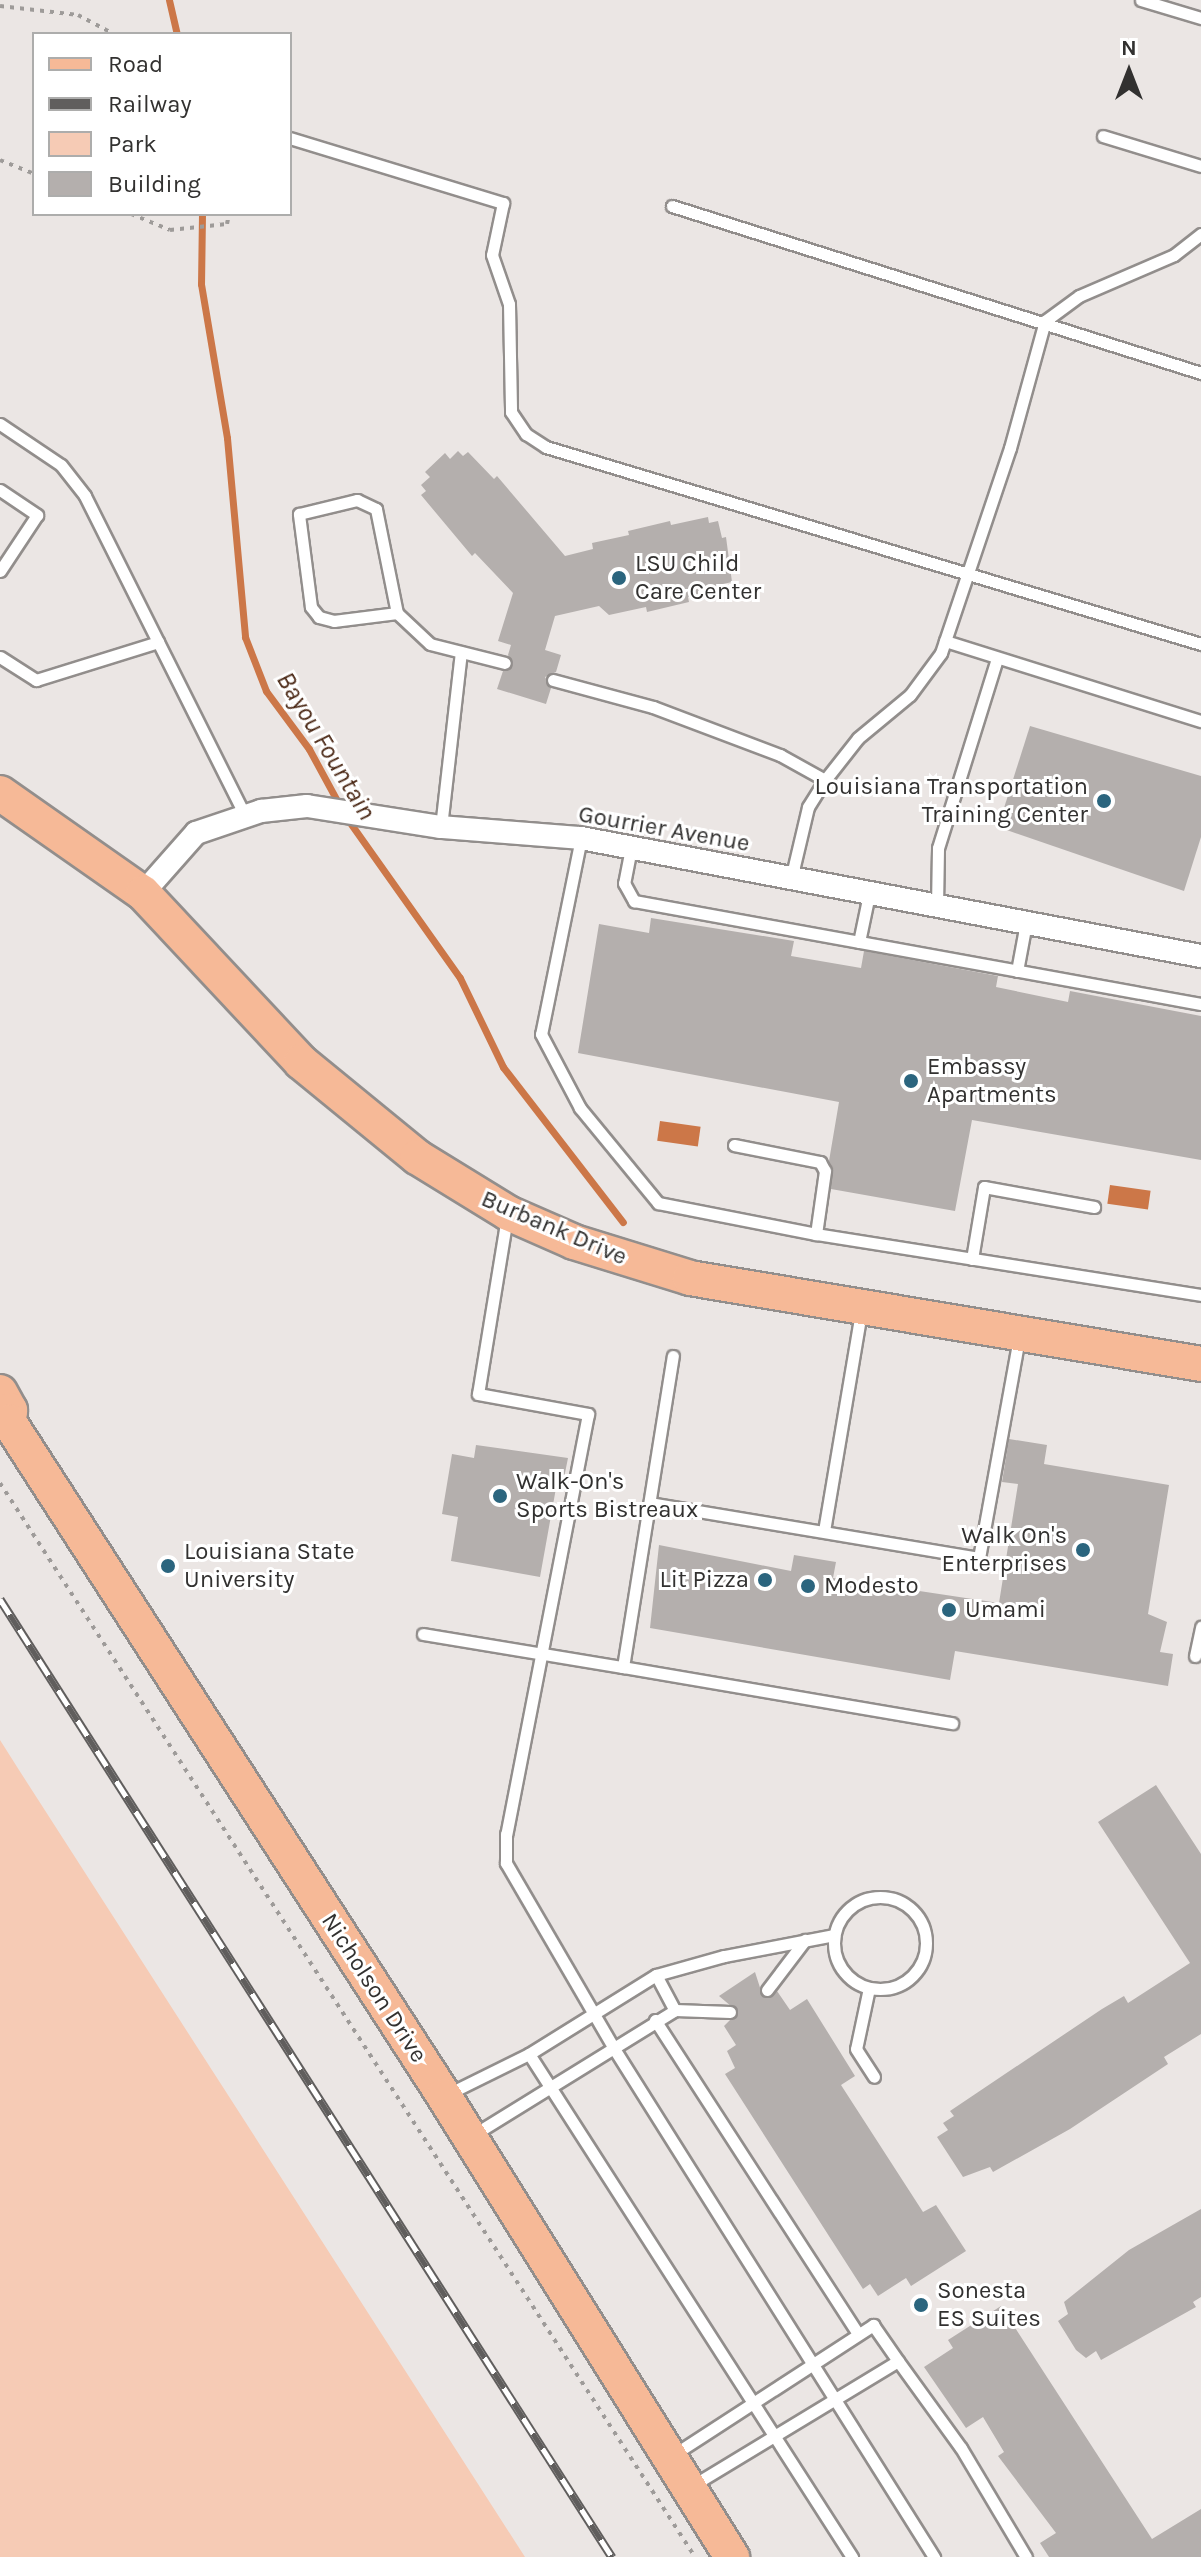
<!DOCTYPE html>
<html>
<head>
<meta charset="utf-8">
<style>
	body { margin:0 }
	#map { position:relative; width:1201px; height:2557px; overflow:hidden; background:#ebe6e4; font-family:Karla,sans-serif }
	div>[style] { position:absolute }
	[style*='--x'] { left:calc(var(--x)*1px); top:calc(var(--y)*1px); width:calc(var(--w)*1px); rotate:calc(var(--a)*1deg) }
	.green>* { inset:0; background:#f6cbb5 }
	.water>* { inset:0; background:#cc7748; transform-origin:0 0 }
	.stream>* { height:7px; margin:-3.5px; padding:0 3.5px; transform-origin:3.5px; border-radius:3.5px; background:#cc7748 }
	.building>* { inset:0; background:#b4afad }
	.path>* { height:4px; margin-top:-2px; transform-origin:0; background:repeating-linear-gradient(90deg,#9e9b99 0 4px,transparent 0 10px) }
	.roads { filter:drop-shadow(2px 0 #928e8c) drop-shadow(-2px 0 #928e8c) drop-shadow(0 2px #928e8c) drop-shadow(0 -2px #928e8c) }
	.service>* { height:11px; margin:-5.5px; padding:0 5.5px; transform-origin:5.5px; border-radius:5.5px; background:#fff }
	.service>.ring { margin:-5.5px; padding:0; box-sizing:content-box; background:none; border:11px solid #fff; border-radius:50% }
	.minor>* { height:22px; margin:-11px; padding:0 11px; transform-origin:11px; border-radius:11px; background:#fff }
	.primary>* { height:34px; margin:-17px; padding:0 17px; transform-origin:17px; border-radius:17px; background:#f6b997 }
	.rail>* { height:9px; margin-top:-4.5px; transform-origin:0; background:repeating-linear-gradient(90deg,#fff 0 18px,#605e5d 0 36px); box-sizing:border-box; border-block:2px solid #605e5d }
	.dots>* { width:22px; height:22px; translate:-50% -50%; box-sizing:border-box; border:4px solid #fff; border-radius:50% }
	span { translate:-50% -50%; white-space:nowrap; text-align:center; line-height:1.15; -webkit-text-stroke:6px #fff; paint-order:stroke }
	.poi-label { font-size:24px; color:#323130 }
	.left { translate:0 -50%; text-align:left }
	.right { translate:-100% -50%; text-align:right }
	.street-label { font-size:24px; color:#323130 }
	.water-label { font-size:26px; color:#492613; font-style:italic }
	.legend { position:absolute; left:32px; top:32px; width:260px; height:184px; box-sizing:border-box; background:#fff; border:2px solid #adadac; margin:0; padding:10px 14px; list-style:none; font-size:24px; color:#323130 }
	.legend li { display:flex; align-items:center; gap:16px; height:40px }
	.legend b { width:40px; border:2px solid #adadac }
	.north { position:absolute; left:1089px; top:32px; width:80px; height:80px; -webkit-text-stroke:6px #fff; paint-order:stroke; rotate:0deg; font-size:22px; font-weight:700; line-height:32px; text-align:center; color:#323130 }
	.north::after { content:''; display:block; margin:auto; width:28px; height:36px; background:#323130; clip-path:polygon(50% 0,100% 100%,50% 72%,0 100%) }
</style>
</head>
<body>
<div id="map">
	<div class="green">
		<div style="clip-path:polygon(0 1740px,19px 1770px,525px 2557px,0 2557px)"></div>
	</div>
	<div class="water">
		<div style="left:660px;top:1121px;width:41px;height:20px;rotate:8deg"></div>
		<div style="left:1110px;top:1185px;width:41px;height:19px;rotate:8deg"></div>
	</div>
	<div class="stream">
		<div style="--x:169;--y:0;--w:35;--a:77"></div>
		<div style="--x:202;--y:214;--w:70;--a:90.8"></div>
		<div style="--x:201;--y:284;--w:156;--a:80.4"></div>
		<div style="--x:227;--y:438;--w:200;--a:84.8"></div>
		<div style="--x:245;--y:637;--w:58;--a:68.7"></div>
		<div style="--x:266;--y:691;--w:72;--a:53.4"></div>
		<div style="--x:309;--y:749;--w:65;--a:61.5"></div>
		<div style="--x:346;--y:817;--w:197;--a:54.7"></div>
		<div style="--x:460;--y:978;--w:99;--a:64.2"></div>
		<div style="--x:503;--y:1067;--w:196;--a:52.3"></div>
	</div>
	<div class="building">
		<div style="clip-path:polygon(458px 451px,463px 456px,468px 452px,494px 479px,497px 476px,565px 556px,593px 549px,592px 543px,629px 535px,628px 531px,670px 521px,671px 525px,708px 517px,709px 523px,718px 521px,722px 538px,726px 537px,732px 582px,723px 584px,724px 589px,688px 597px,689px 602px,647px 612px,646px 607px,609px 615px,599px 606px,555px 616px,545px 650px,561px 655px,556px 672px,545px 677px,551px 688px,546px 704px,497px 689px,503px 671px,513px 664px,508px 655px,511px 645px,498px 641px,513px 593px,475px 553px,472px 556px,421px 495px,426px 491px,421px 485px,430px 477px,425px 472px,445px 453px,450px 459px)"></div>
		<div style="clip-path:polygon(1030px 726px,1201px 776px,1201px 837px,1184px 891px,998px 827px)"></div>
		<div style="clip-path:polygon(651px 918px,794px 941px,791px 956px,861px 968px,864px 951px,998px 976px,996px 987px,1068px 1002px,1070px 991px,1201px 1016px,1201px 1160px,972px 1120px,955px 1211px,831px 1189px,829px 1161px,839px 1102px,578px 1053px,599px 924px,649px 933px)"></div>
		<div style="clip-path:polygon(1009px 1439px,1047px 1445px,1044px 1464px,1169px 1485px,1148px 1614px,1167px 1622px,1160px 1652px,1173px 1654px,1168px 1686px,955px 1651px,950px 1680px,650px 1628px,659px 1545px,791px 1571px,794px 1555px,836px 1562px,833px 1578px,999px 1603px,1018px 1484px,1002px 1482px)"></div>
		<div style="clip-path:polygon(476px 1445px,568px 1458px,564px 1478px,558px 1477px,540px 1577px,451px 1561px,458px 1517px,442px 1514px,452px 1454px,474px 1458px)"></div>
		<div style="clip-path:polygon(1156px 1785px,1201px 1854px,1201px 2034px,1164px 2057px,1168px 2064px,1070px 2129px,993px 2172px,990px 2167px,963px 2177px,937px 2137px,948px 2130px,943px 2123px,954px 2116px,950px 2111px,1102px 2009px,1124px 1996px,1128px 2003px,1190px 1963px,1098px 1822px)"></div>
		<div style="clip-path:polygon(755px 1972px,763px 1997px,777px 1991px,790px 2010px,807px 1999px,855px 2076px,841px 2085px,923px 2212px,936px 2205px,966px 2251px,911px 2286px,906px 2278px,878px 2296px,870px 2284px,863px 2289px,725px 2074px,735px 2068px,727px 2051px,736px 2045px,724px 2026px,738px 2012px,719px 1996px)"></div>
		<div style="clip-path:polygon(1201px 2209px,1201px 2297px,1193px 2302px,1196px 2307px,1101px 2360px,1096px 2351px,1086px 2358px,1076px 2350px,1058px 2321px,1068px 2314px,1064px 2302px,1129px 2250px)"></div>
		<div style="clip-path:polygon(1001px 2306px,1152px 2539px,1201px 2509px,1201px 2557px,1049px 2557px,1040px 2543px,1056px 2533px,998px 2456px,1004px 2452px,983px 2417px,966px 2428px,924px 2367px,953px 2348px,948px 2340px)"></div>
	</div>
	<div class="path">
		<div style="--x:0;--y:6;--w:79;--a:6.6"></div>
		<div style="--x:78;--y:15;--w:40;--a:28"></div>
		<div style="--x:0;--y:160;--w:37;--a:22"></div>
		<div style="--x:131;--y:214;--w:42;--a:22.3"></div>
		<div style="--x:170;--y:230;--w:57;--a:-6"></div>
		<div style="--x:227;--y:224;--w:10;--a:-79"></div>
		<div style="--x:0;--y:1483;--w:1279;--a:57.09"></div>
	</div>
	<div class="roads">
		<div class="service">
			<div style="--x:1141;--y:0;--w:63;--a:16.7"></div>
			<div style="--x:1103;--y:136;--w:102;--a:17"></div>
			<div style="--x:290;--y:138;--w:223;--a:17"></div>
			<div style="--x:503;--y:203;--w:53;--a:101.9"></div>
			<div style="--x:492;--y:255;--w:52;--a:70.9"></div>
			<div style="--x:509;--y:304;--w:108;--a:88.9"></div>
			<div style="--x:511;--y:412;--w:27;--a:56"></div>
			<div style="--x:526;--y:434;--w:24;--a:33"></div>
			<div style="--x:546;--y:447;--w:684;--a:16.74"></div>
			<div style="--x:672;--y:206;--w:555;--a:17.52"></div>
			<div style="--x:0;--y:424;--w:73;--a:33.9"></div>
			<div style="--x:61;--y:465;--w:39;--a:52"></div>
			<div style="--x:85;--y:496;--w:358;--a:63.4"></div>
			<div style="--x:0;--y:490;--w:45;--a:34"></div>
			<div style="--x:37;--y:515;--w:67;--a:123.5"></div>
			<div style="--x:397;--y:613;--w:64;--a:172.8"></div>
			<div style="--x:334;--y:621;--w:16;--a:-165"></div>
			<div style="--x:319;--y:617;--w:13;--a:-129"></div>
			<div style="--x:311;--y:607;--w:94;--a:-97.4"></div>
			<div style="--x:299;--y:514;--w:60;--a:-13.6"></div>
			<div style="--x:357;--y:500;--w:21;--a:25"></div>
			<div style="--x:376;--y:509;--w:106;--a:78.6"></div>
			<div style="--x:397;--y:613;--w:45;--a:43.2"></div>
			<div style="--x:430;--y:644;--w:77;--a:14.2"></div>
			<div style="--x:945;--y:641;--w:268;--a:17.4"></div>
			<div style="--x:0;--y:657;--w:43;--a:32.6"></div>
			<div style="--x:36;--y:680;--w:128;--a:-17.3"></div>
			<div style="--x:553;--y:680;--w:104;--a:15.1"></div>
			<div style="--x:653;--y:707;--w:136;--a:20.7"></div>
			<div style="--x:780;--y:755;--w:51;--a:29.1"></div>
			<div style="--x:441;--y:827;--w:176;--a:-83.5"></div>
			<div style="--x:581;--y:838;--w:200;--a:101.5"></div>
			<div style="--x:541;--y:1034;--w:84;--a:62.2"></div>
			<div style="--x:580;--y:1108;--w:123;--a:50.6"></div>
			<div style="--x:658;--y:1203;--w:161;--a:11.1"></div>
			<div style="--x:816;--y:1234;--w:390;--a:9"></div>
			<div style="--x:631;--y:848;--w:36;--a:101"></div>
			<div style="--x:624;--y:883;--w:21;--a:61"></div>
			<div style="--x:634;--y:901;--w:576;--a:10.3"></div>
			<div style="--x:791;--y:879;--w:74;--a:-76.7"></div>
			<div style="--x:808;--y:807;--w:32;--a:-58"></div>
			<div style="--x:825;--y:780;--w:53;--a:-51.8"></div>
			<div style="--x:858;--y:738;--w:67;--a:-39.6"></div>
			<div style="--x:910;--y:695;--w:52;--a:-53.6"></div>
			<div style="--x:941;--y:653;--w:216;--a:-71.4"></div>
			<div style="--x:1010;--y:448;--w:132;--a:-74.6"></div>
			<div style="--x:1045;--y:321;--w:42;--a:-36.3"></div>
			<div style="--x:1079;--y:296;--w:103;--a:-23.3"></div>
			<div style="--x:1174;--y:255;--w:34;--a:-38"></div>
			<div style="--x:937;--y:906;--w:58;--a:-89"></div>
			<div style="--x:938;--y:848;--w:199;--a:-72.7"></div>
			<div style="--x:859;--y:942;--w:49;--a:-78.2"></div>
			<div style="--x:1017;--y:971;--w:49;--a:-79.4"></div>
			<div style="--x:734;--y:1145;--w:88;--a:11.2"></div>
			<div style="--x:820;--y:1162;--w:10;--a:61"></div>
			<div style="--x:825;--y:1171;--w:64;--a:98.1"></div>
			<div style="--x:507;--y:1217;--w:179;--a:99.3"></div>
			<div style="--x:478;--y:1394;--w:112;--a:10.3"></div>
			<div style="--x:588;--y:1414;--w:428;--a:101"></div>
			<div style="--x:506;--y:1834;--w:29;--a:90"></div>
			<div style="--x:506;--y:1863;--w:213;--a:59.8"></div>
			<div style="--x:613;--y:2047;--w:603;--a:57.81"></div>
			<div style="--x:972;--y:1259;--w:73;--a:-80.5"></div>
			<div style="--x:984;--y:1187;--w:112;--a:10.3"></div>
			<div style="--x:650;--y:1503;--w:334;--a:9.5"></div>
			<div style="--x:979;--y:1558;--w:224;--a:-79.7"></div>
			<div style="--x:824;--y:1531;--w:222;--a:-80.4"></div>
			<div style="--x:423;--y:1634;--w:203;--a:9.4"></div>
			<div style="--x:623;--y:1667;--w:315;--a:-80.9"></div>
			<div style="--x:1195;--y:1656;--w:30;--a:-78"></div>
			<div style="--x:623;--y:1667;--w:334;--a:9.7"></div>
			<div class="ring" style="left:834px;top:1897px;width:81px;height:81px"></div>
			<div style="--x:656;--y:1975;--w:40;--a:62"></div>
			<div style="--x:869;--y:1988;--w:62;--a:102"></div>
			<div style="--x:856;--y:2049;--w:33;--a:57"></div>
			<div style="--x:767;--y:1990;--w:63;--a:-52.8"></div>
			<div style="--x:655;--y:2020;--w:374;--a:57.1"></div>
			<div style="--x:529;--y:2054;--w:598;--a:57.29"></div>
			<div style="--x:448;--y:2094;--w:90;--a:-26.3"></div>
			<div style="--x:529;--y:2054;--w:150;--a:-31.9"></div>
			<div style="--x:656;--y:1975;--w:71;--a:-15.6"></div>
			<div style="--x:724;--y:1956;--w:112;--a:-10.8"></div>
			<div style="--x:473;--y:2135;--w:238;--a:-31.7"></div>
			<div style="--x:675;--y:2010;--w:55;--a:2.1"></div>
			<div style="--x:898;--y:2361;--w:107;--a:54.1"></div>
			<div style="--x:961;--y:2448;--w:127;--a:59.2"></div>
			<div style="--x:673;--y:2455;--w:239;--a:-33"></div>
			<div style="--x:873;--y:2325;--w:44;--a:55.2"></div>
			<div style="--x:898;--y:2361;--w:241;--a:148.8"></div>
		</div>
		<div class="minor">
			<div style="--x:143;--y:893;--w:80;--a:-48.5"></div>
			<div style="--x:196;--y:833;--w:69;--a:-18.7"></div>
			<div style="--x:261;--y:811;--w:46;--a:-6.2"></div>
			<div style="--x:307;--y:806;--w:136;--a:8.9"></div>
			<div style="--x:441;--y:827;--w:140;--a:4.5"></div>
			<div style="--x:581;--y:838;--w:631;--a:10.78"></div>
		</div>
		<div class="primary">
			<div style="--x:0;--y:793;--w:174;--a:35"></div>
			<div style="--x:143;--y:893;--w:231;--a:46.9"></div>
			<div style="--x:301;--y:1062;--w:150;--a:39.3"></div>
			<div style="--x:417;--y:1157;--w:107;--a:31.6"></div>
			<div style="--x:508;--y:1213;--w:72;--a:23.7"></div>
			<div style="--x:574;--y:1242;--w:121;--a:17.2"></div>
			<div style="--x:690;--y:1278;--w:518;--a:9.55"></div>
			<div style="--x:0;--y:1392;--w:21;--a:61"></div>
			<div style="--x:10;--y:1410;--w:12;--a:95"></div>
			<div style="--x:9;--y:1422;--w:802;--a:57.16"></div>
			<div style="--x:444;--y:2096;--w:544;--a:58.01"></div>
		</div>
	</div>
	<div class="rail">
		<div style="--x:0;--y:1599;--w:1137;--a:57.43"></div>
	</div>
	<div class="dots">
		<div style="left:619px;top:578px;background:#2b657e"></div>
		<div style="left:1104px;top:801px;background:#2b657e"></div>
		<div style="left:911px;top:1081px;background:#2b657e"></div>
		<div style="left:500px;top:1496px;background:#2b657e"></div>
		<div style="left:1083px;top:1550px;background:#2b657e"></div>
		<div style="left:168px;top:1566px;background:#2b657e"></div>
		<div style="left:765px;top:1580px;background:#2b657e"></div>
		<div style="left:808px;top:1586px;background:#2b657e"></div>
		<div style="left:949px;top:1610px;background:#2b657e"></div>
		<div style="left:921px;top:2305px;background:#2b657e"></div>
	</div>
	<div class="poi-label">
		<span class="left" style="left:635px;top:578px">LSU Child<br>Care Center</span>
		<span class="right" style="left:1088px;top:801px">Louisiana Transportation<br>Training Center</span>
		<span class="left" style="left:927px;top:1081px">Embassy<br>Apartments</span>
		<span class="left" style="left:516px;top:1496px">Walk-On's<br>Sports Bistreaux</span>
		<span class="right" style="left:1067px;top:1550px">Walk On's<br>Enterprises</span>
		<span class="left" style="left:184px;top:1566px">Louisiana State<br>University</span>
		<span class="right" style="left:749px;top:1580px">Lit Pizza</span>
		<span class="left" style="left:824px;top:1586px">Modesto</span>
		<span class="left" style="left:965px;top:1610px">Umami</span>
		<span class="left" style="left:937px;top:2305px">Sonesta<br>ES Suites</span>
	</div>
	<div class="street-label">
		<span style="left:664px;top:829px;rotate:10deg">Gourrier Avenue</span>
		<span style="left:554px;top:1228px;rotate:23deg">Burbank Drive</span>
		<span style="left:374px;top:1988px;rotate:57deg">Nicholson Drive</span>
	</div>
	<div class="water-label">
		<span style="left:326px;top:746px;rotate:59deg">Bayou Fountain</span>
	</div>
	<ul class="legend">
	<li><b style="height:10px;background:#f6b997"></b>Road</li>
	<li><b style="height:10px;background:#605e5d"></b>Railway</li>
	<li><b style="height:22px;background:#f6cbb5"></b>Park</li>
	<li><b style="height:22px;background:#b4afad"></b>Building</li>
	</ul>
	<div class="north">N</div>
</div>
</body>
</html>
